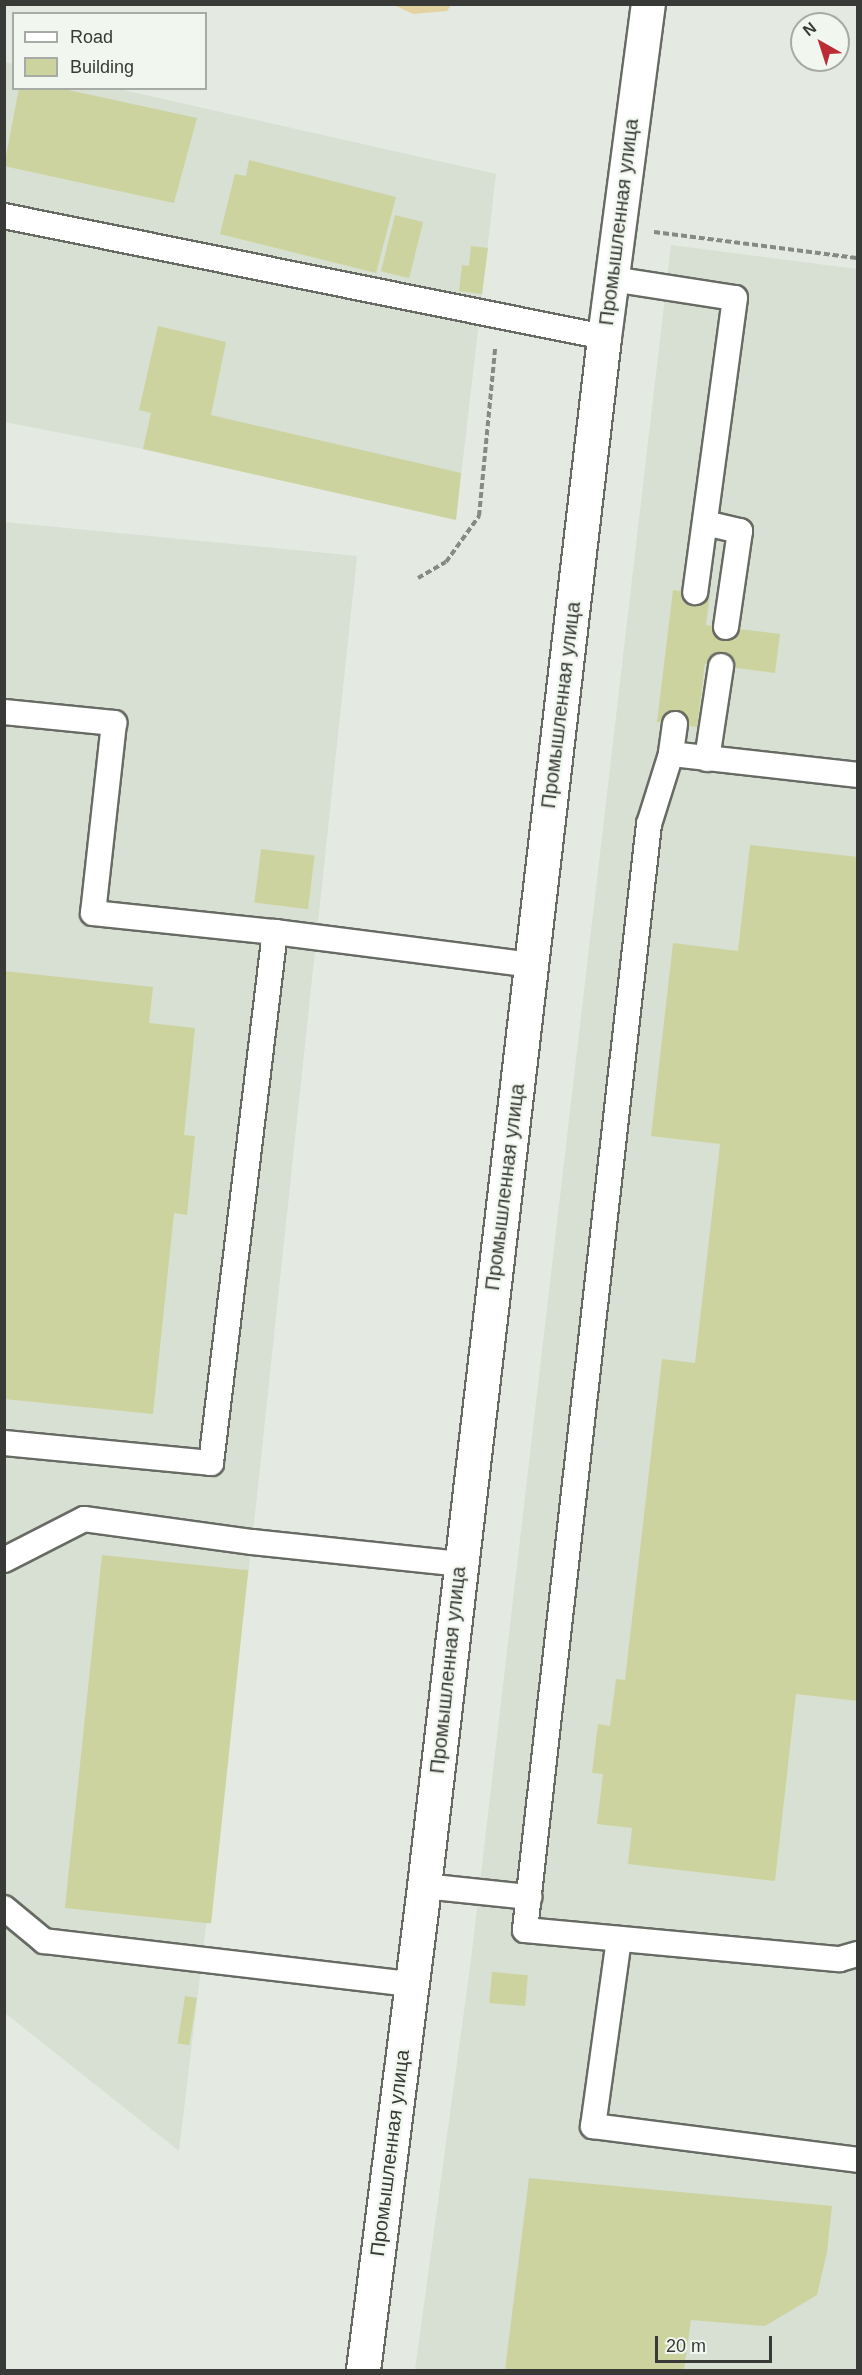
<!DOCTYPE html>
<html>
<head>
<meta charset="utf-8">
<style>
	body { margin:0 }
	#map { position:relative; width:862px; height:2375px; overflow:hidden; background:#e4e9e1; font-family:Helvetica,sans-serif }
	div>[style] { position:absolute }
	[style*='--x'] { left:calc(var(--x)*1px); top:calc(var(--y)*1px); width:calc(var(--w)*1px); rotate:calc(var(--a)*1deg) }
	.built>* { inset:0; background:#d7e0d2 }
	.green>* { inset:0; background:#e4d2a1 }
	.building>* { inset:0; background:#cdd39f; transform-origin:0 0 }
	.path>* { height:4px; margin-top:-2px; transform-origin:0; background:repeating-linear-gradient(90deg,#868a84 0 6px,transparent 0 9px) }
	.roads { filter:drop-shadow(2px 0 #676b64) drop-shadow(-2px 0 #676b64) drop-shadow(0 2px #676b64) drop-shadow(0 -2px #676b64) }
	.lane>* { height:24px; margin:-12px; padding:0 12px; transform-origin:12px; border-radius:12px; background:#fff }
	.street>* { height:33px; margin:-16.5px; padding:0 16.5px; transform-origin:16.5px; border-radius:16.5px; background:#fff }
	span { translate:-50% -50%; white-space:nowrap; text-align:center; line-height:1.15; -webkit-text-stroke:4.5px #f1f7ee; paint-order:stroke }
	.street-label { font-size:20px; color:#383a37 }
	.frame { position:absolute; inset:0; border:6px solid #383a37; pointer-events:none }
	.legend { position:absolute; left:12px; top:12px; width:195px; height:78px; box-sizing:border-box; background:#f1f7ee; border:2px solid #a7aba5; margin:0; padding:8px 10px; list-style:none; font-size:18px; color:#383a37 }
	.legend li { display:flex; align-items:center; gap:12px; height:30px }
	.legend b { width:30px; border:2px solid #a7aba5 }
	.north { position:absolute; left:790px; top:12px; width:60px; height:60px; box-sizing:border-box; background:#f1f7ee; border:2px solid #a7aba5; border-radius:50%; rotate:321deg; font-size:16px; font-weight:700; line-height:24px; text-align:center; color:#383a37 }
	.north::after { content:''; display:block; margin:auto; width:21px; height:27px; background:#bc2c35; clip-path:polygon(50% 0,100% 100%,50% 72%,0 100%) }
	.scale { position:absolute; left:655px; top:2336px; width:117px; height:27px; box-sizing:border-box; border:3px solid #383a37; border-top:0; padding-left:8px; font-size:18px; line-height:21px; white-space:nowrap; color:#383a37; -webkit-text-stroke:4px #f1f7ee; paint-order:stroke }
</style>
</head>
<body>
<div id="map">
	<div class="built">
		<div style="clip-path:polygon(5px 62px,13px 64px,14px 88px,119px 89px,496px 174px,456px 520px,143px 449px,5px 422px)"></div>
		<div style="clip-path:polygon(671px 245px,857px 269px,857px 2370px,415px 2370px,471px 1960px)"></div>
		<div style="clip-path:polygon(4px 522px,357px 556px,252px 1542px,179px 2151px,5px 2013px)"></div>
	</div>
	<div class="green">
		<div style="clip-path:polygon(394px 5px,451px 5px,447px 11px,413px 14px)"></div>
	</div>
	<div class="building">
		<div style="clip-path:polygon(19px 88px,59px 88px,197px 118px,174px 203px,4px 166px)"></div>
		<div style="clip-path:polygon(249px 160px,396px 197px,376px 273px,220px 234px,235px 174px,246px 176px)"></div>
		<div style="left:395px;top:215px;width:29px;height:58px;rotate:14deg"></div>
		<div style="clip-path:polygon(471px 246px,488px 248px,482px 294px,459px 291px,462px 265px,469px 266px)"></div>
		<div style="clip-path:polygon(158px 326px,226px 342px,211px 415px,461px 473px,456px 520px,143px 449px,151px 413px,139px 410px)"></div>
		<div style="clip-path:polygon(673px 590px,710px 594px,706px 625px,780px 634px,775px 673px,705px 664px,697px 727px,657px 722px)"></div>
		<div style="clip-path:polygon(750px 845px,858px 857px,858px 1701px,796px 1694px,775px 1881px,628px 1864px,632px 1828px,597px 1824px,603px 1774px,592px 1773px,598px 1724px,610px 1726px,616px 1679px,625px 1680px,662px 1359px,695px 1363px,720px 1144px,651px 1136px,673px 943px,738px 951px)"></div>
		<div style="left:261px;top:849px;width:54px;height:54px;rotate:7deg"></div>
		<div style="clip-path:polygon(4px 971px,153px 987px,149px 1023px,195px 1028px,184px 1135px,195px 1136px,187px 1215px,174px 1213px,153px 1414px,4px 1399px)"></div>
		<div style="left:102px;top:1555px;width:147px;height:355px;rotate:6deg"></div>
		<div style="left:492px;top:1972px;width:36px;height:31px;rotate:5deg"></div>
		<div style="left:185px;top:1996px;width:12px;height:48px;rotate:9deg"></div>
		<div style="clip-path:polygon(529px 2178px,832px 2206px,827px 2252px,817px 2295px,765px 2326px,691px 2320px,684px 2370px,505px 2370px)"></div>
	</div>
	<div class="path">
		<div style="--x:654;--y:232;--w:206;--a:7.3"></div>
		<div style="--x:418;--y:578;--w:32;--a:-30"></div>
		<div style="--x:446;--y:562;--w:57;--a:-54.3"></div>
		<div style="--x:479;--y:516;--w:168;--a:-84.5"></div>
	</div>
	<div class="roads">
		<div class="lane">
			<div style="--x:4;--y:216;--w:612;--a:11.4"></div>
			<div style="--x:612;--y:279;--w:124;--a:8.8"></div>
			<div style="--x:735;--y:298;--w:297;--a:97.7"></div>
			<div style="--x:705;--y:523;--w:36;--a:13"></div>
			<div style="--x:740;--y:531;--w:97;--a:98.3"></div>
			<div style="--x:4;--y:712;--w:111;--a:5.7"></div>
			<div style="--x:114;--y:723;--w:191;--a:96.3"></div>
			<div style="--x:93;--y:913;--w:183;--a:6"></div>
			<div style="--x:275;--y:932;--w:258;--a:7.3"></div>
			<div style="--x:675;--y:724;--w:30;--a:98"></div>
			<div style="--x:671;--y:754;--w:73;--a:107.4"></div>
			<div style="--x:649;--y:824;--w:1113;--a:96.4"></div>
			<div style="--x:525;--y:1930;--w:316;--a:5.3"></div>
			<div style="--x:840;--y:1959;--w:19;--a:-16"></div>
			<div style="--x:671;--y:754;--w:188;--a:6.4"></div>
			<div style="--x:707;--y:759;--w:94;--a:-81.4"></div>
			<div style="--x:4;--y:1443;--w:208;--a:5.5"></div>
			<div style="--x:211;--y:1463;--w:535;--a:-83.13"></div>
			<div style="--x:4;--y:1560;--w:90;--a:-27.1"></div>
			<div style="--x:84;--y:1519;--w:170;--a:7.8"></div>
			<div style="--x:252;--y:1542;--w:209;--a:6"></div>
			<div style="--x:424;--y:1886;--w:106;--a:6"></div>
			<div style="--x:4;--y:1908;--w:52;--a:39.5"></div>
			<div style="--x:44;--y:1941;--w:370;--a:6.7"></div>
			<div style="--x:619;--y:1939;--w:189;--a:97.9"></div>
			<div style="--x:593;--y:2126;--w:267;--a:7.3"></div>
		</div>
		<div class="street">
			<div style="--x:363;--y:2370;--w:488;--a:-82.8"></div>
			<div style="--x:424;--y:1886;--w:1559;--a:-83.37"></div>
			<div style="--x:604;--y:337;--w:336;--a:-82.5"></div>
		</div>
	</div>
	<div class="street-label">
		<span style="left:619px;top:222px;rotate:-83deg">Промышленная улица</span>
		<span style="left:561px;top:705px;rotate:-83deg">Промышленная улица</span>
		<span style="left:505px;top:1187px;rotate:-83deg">Промышленная улица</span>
		<span style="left:448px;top:1670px;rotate:-84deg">Промышленная улица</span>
		<span style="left:390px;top:2153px;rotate:-83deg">Промышленная улица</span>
	</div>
	<div class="frame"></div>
	<ul class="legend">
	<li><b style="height:8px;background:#fff"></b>Road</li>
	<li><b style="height:16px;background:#cdd39f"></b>Building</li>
	</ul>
	<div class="north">N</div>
	<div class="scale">20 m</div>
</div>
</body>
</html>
